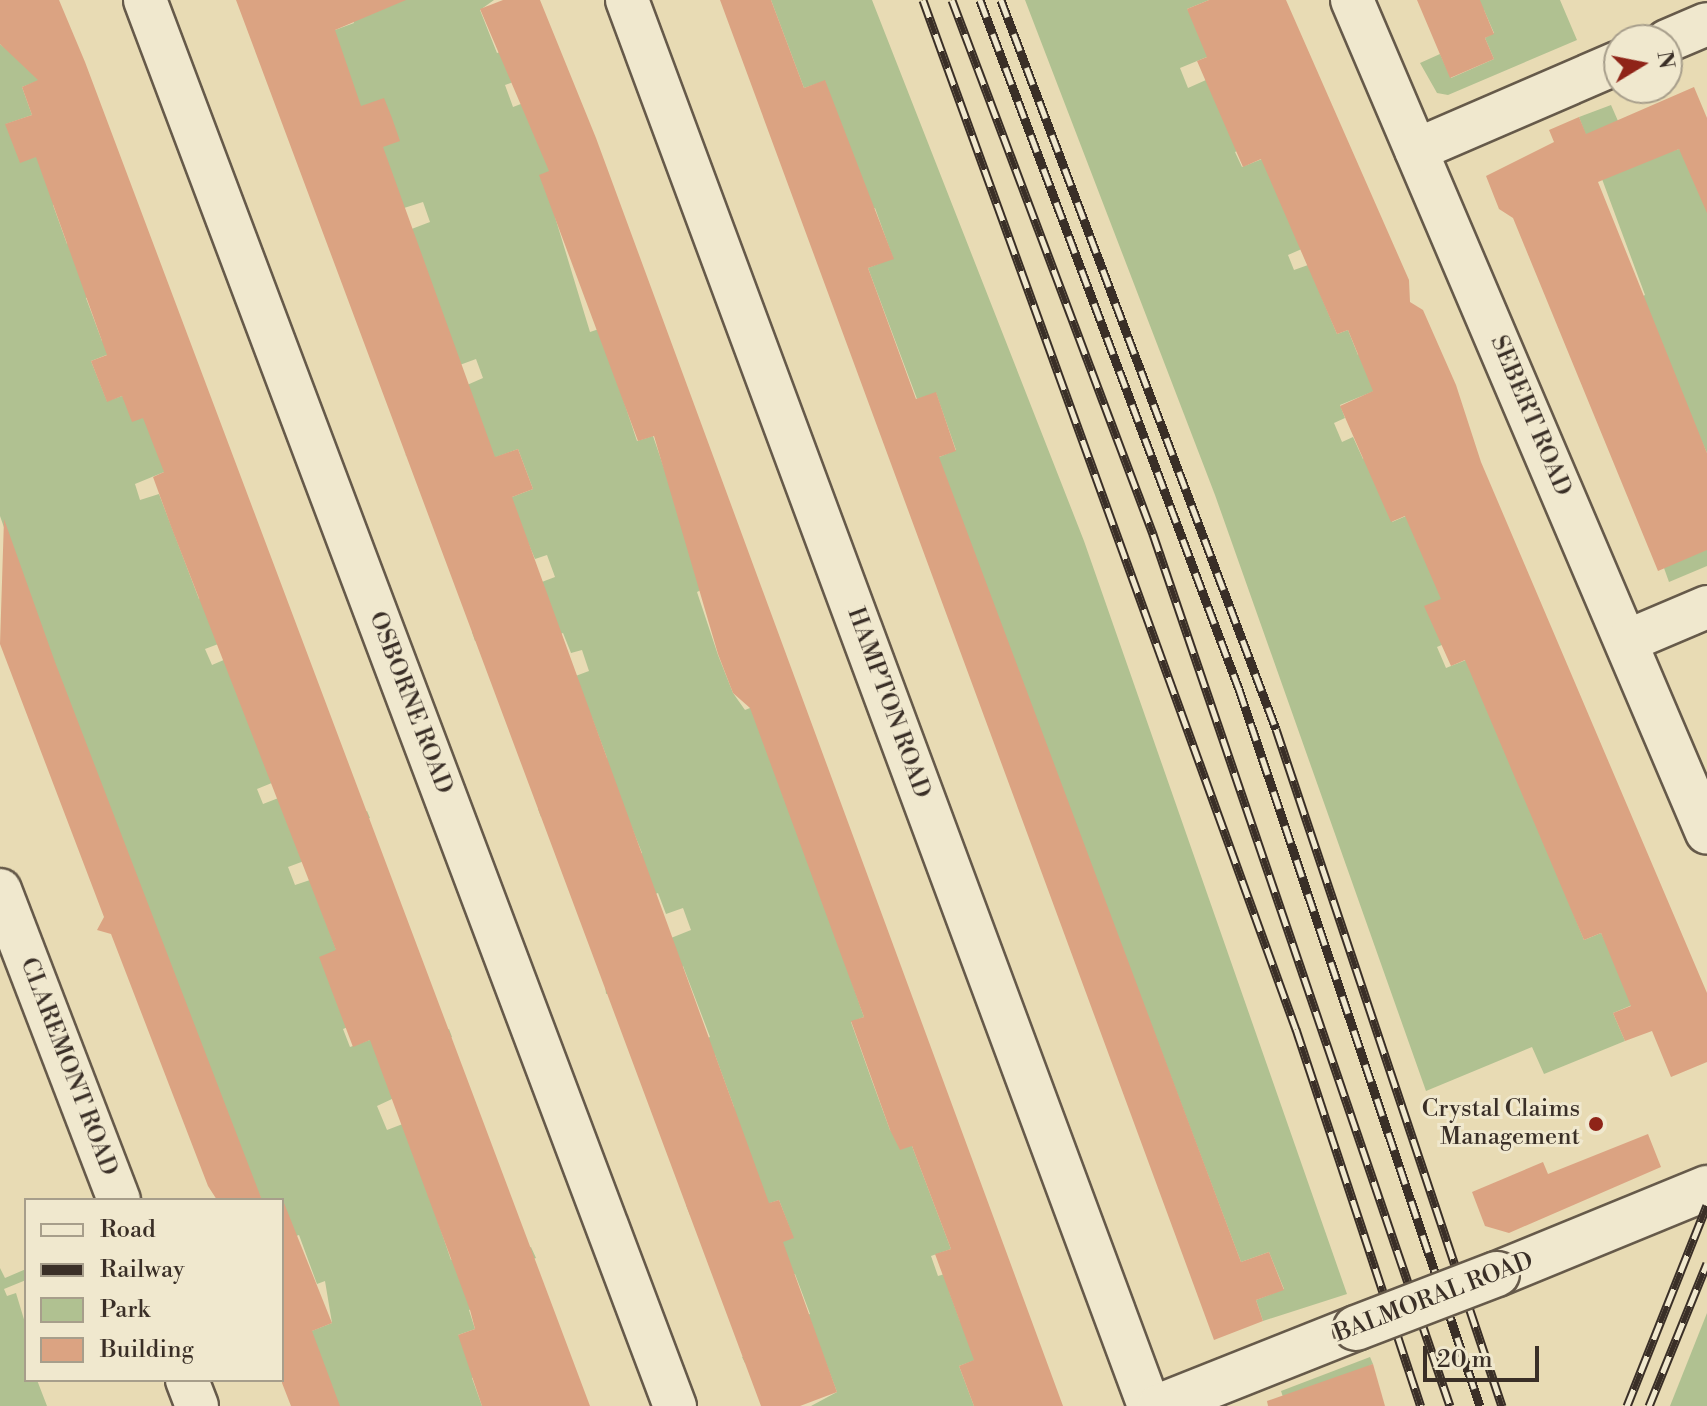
<!DOCTYPE html>
<html>
<head>
<meta charset="utf-8">
<style>
	body { margin:0 }
	#map { position:relative; width:1707px; height:1406px; overflow:hidden; background:#e8dbb4; font-family:"Libre Bodoni",serif }
	div>[style] { position:absolute }
	[style*='--x'] { left:calc(var(--x)*1px); top:calc(var(--y)*1px); width:calc(var(--w)*1px); rotate:calc(var(--a)*1deg) }
	.green>* { inset:0; background:#b0c191 }
	.building>* { inset:0; background:#dba382 }
	.roads { filter:drop-shadow(2px 0 #665a4a) drop-shadow(-2px 0 #665a4a) drop-shadow(0 2px #665a4a) drop-shadow(0 -2px #665a4a) }
	.minor>* { height:42px; margin:-21px; padding:0 21px; transform-origin:21px; border-radius:21px; background:#f0e8ce }
	.tertiary>* { height:44px; margin:-22px; padding:0 22px; transform-origin:22px; border-radius:22px; background:#f0e8ce }
	.rail>* { height:9px; margin-top:-4.5px; transform-origin:0; background:repeating-linear-gradient(90deg,#f0e8ce 0 18px,#3a2f27 0 36px); box-sizing:border-box; border-block:2px solid #3a2f27 }
	.bridges { filter:drop-shadow(2px 0 #665a4a) drop-shadow(-2px 0 #665a4a) drop-shadow(0 2px #665a4a) drop-shadow(0 -2px #665a4a) }
	.tertiary-bridge>* { height:44px; margin:-22px; padding:0 22px; transform-origin:22px; border-radius:22px; background:#f0e8ce }
	.dots>* { width:22px; height:22px; translate:-50% -50%; box-sizing:border-box; border:4px solid #f0e8ce; border-radius:50% }
	span { translate:-50% -50%; white-space:nowrap; text-align:center; line-height:1.15; -webkit-text-stroke:6px #f0e8ce; paint-order:stroke }
	.street-label { font-size:24px; color:#3a2f27 }
	.poi-label { font-size:24px; color:#3a2f27 }
	.right { translate:-100% -50%; text-align:right }
	.legend { position:absolute; left:24px; top:1198px; width:260px; height:184px; box-sizing:border-box; background:#f0e8ce; border:2px solid #a79e8b; margin:0; padding:10px 14px; list-style:none; font-size:24px; color:#3a2f27 }
	.legend li { display:flex; align-items:center; gap:16px; height:40px }
	.legend b { width:40px; border:2px solid #a79e8b }
	.north { position:absolute; left:1603px; top:24px; width:80px; height:80px; box-sizing:border-box; background:#f0e8ce; border:2px solid #a79e8b; border-radius:50%; rotate:80deg; font-size:22px; font-weight:700; line-height:32px; text-align:center; color:#3a2f27 }
	.north::after { content:''; display:block; margin:auto; width:28px; height:36px; background:#8f2418; clip-path:polygon(50% 0,100% 100%,50% 72%,0 100%) }
	.scale { position:absolute; left:1423px; top:1346px; width:116px; height:36px; box-sizing:border-box; border:4px solid #3a2f27; border-top:0; padding-left:10px; font-size:24px; line-height:28px; white-space:nowrap; color:#3a2f27; -webkit-text-stroke:6px #f0e8ce; paint-order:stroke }
</style>
</head>
<body>
<div id="map">
	<div class="green">
		<div style="clip-path:polygon(286px 0,494px 0,480px 10px,497px 53px,512px 48px,524px 78px,505px 85px,513px 107px,526px 102px,549px 151px,555px 217px,590px 332px,614px 324px,604px 342px,637px 441px,653px 436px,705px 588px,697px 592px,718px 655px,733px 693px,745px 710px,755px 706px,864px 1017px,851px 1022px,872px 1081px,890px 1130px,912px 1146px,951px 1249px,931px 1256px,938px 1276px,958px 1270px,949px 1291px,960px 1321px,989px 1355px,959px 1366px,974px 1406px,811px 1406px,837px 1392px,823px 1355px,789px 1347px,745px 1363px,742px 1357px,785px 1341px,779px 1325px,810px 1314px,795px 1274px,764px 1285px,752px 1253px,793px 1237px,779px 1200px,738px 1214px,690px 1215px,686px 1205px,759px 1177px,703px 1119px,734px 1107px,715px 1055px,677px 1050px,710px 1037px,683px 966px,606px 994px,605px 984px,641px 950px,691px 930px,683px 908px,666px 914px,658px 893px,625px 905px,610px 866px,642px 853px,626px 813px,541px 817px,538px 809px,585px 792px,577px 769px,607px 758px,592px 718px,546px 687px,589px 671px,582px 650px,571px 653px,563px 633px,531px 645px,522px 624px,475px 641px,472px 632px,517px 615px,510px 594px,555px 577px,547px 555px,535px 559px,527px 540px,478px 510px,533px 489px,518px 449px,463px 469px,405px 455px,450px 438px,467px 385px,483px 378px,476px 359px,427px 377px,380px 241px,430px 222px,423px 202px,404px 208px,335px 115px,335px 30px,354px 23px,346px 2px)"></div>
		<div style="clip-path:polygon(771px 0,872px 0,1084px 541px,1347px 1294px,1263px 1321px,1256px 1300px,1284px 1289px,1269px 1252px,1241px 1262px,937px 458px,956px 450px,936px 393px,917px 399px,868px 268px,893px 258px,875px 208px,856px 214px,825px 81px,804px 88px)"></div>
		<div style="clip-path:polygon(1025px 0,1209px 0,1187px 9px,1219px 52px,1180px 68px,1188px 88px,1206px 80px,1290px 127px,1235px 152px,1242px 167px,1262px 159px,1336px 234px,1288px 255px,1294px 270px,1308px 265px,1337px 334px,1348px 330px,1358px 355px,1374px 349px,1379px 389px,1340px 405px,1345px 418px,1334px 423px,1342px 442px,1353px 437px,1363px 459px,1419px 435px,1392px 522px,1448px 498px,1498px 621px,1437px 647px,1446px 668px,1471px 658px,1584px 940px,1601px 933px,1637px 1003px,1613px 1013px,1625px 1041px,1544px 1074px,1532px 1047px,1426px 1091px,1215px 495px)"></div>
		<div style="clip-path:polygon(1480px 0,1560px 0,1577px 40px,1448px 95px,1437px 93px,1420px 63px,1440px 54px,1451px 78px,1494px 59px,1485px 38px,1494px 33px,1484px 10px,1475px 14px,1471px 4px)"></div>
		<div style="clip-path:polygon(0 44px,43px 79px,22px 87px,32px 115px,6px 124px,67px 145px,53px 205px,67px 244px,83px 239px,103px 291px,86px 298px,102px 341px,137px 343px,91px 361px,107px 401px,122px 396px,161px 411px,164px 472px,135px 484px,140px 500px,159px 494px,199px 599px,231px 588px,250px 632px,205px 649px,212px 665px,226px 659px,284px 778px,257px 789px,263px 804px,281px 797px,309px 833px,367px 811px,370px 818px,326px 834px,331px 851px,288px 867px,295px 885px,310px 880px,363px 1021px,343px 1029px,350px 1047px,398px 1030px,404px 1046px,449px 1029px,452px 1037px,406px 1054px,392px 1099px,377px 1106px,387px 1130px,429px 1114px,438px 1222px,451px 1260px,480px 1250px,485px 1265px,531px 1247px,536px 1258px,490px 1275px,499px 1299px,469px 1310px,475px 1329px,458px 1335px,484px 1373px,472px 1378px,482px 1406px,338px 1406px,309px 1332px,332px 1323px,325px 1281px,317px 1284px,299px 1235px,282px 1241px,282px 1200px,262px 1200px,247px 1170px,31px 605px,0 516px)"></div>
		<div style="clip-path:polygon(1611px 105px,1636px 162px,1679px 149px,1707px 170px,1707px 453px,1637px 299px,1645px 295px,1579px 117px)"></div>
		<div style="clip-path:polygon(1707px 539px,1707px 566px,1669px 582px,1664px 568px)"></div>
		<div style="clip-path:polygon(0 1268px,5px 1278px,26px 1269px,26px 1280px,4px 1289px,7px 1296px,16px 1293px,26px 1326px,26px 1380px,37px 1380px,47px 1406px,0 1406px)"></div>
		<div style="clip-path:polygon(1707px 1313px,1707px 1406px,1670px 1406px)"></div>
		<div style="clip-path:polygon(1370px 1357px,1373px 1364px,1286px 1406px,1281px 1391px)"></div>
	</div>
	<div class="building">
		<div style="clip-path:polygon(0 0,59px 0,85px 62px,590px 1406px,482px 1406px,458px 1335px,475px 1329px,470px 1310px,370px 1040px,353px 1047px,319px 957px,336px 950px,172px 529px,153px 477px,164px 472px,143px 418px,132px 422px,122px 396px,107px 402px,91px 361px,107px 355px,36px 157px,20px 163px,5px 124px,32px 115px,22px 87px,38px 80px,0 44px)"></div>
		<div style="clip-path:polygon(236px 0,406px 0,335px 30px,361px 106px,384px 98px,392px 118px,400px 141px,383px 147px,495px 457px,518px 449px,533px 489px,512px 497px,769px 1203px,779px 1200px,794px 1238px,783px 1242px,837px 1392px,800px 1406px,761px 1406px)"></div>
		<div style="clip-path:polygon(503px 0,540px 0,596px 138px,1063px 1406px,974px 1406px,959px 1366px,974px 1360px,935px 1254px,951px 1249px,912px 1146px,900px 1150px,890px 1130px,851px 1021px,864px 1017px,750px 708px,733px 693px,718px 654px,654px 436px,638px 441px,539px 175px,549px 171px,480px 9px)"></div>
		<div style="clip-path:polygon(720px 0,771px 0,804px 88px,825px 80px,894px 259px,868px 268px,916px 399px,936px 392px,956px 451px,939px 457px,1241px 1262px,1269px 1252px,1284px 1290px,1256px 1300px,1263px 1321px,1214px 1340px)"></div>
		<div style="clip-path:polygon(1209px 0,1286px 0,1409px 280px,1410px 302px,1423px 310px,1456px 385px,1481px 462px,1707px 993px,1707px 1062px,1671px 1077px,1652px 1031px,1625px 1041px,1613px 1013px,1631px 1006px,1601px 933px,1584px 940px,1465px 660px,1451px 666px,1424px 606px,1441px 599px,1405px 516px,1391px 522px,1340px 406px,1373px 391px,1348px 330px,1337px 334px,1261px 159px,1243px 167px,1197px 61px,1207px 57px,1187px 9px)"></div>
		<div style="clip-path:polygon(1417px 0,1480px 0,1494px 34px,1485px 38px,1494px 59px,1450px 78px)"></div>
		<div style="clip-path:polygon(1694px 87px,1707px 118px,1707px 213px,1679px 149px,1598px 182px,1707px 453px,1707px 550px,1658px 571px,1513px 218px,1499px 209px,1486px 176px,1554px 142px,1549px 130px,1579px 117px,1586px 134px)"></div>
		<div style="clip-path:polygon(4px 519px,55px 662px,262px 1200px,217px 1200px,208px 1186px,111px 934px,97px 930px,104px 917px,0 644px)"></div>
		<div style="clip-path:polygon(1648px 1134px,1661px 1167px,1509px 1233px,1485px 1226px,1472px 1192px,1543px 1162px,1548px 1174px)"></div>
		<div style="clip-path:polygon(282px 1198px,332px 1323px,312px 1331px,340px 1406px,291px 1406px,282px 1383px)"></div>
		<div style="clip-path:polygon(1373px 1364px,1385px 1406px,1268px 1406px,1267px 1401px)"></div>
	</div>
	<div class="roads">
		<div class="minor">
			<div style="--x:145;--y:0;--w:1503;--a:69.35"></div>
			<div style="--x:627;--y:0;--w:1500;--a:69.63"></div>
			<div style="--x:1352;--y:0;--w:905;--a:66.92"></div>
			<div style="--x:1667;--y:41;--w:43;--a:-23"></div>
			<div style="--x:1416;--y:150;--w:221;--a:-23.4"></div>
			<div style="--x:1627;--y:641;--w:87;--a:-23"></div>
			<div style="--x:0;--y:890;--w:332;--a:69"></div>
			<div style="--x:187;--y:1380;--w:28;--a:69"></div>
		</div>
		<div class="tertiary">
			<div style="--x:1497;--y:1274;--w:227;--a:-22.3"></div>
			<div style="--x:1160;--y:1406;--w:211;--a:-21.7"></div>
		</div>
	</div>
	<div class="rail">
		<div style="--x:923;--y:0;--w:1095;--a:70.08"></div>
		<div style="--x:1296;--y:1029;--w:397;--a:71.7"></div>
		<div style="--x:952;--y:0;--w:571;--a:69.37"></div>
		<div style="--x:1153;--y:534;--w:921;--a:71.19"></div>
		<div style="--x:980;--y:0;--w:736;--a:69.4"></div>
		<div style="--x:1239;--y:689;--w:756;--a:71.42"></div>
		<div style="--x:1001;--y:0;--w:779;--a:69.33"></div>
		<div style="--x:1276;--y:729;--w:714;--a:71.54"></div>
		<div style="--x:1627;--y:1406;--w:216;--a:-68.3"></div>
		<div style="--x:1649;--y:1406;--w:154;--a:-67.9"></div>
	</div>
	<div class="bridges">
		<div class="tertiary-bridge">
			<div style="--x:1356;--y:1328;--w:151;--a:-21"></div>
		</div>
	</div>
	<div class="dots">
		<div style="left:1596px;top:1124px;background:#8f2418"></div>
	</div>
	<div class="street-label">
		<span style="left:1530px;top:416px;rotate:67deg">SEBERT ROAD</span>
		<span style="left:410px;top:703px;rotate:69deg">OSBORNE ROAD</span>
		<span style="left:888px;top:703px;rotate:70deg">HAMPTON ROAD</span>
		<span style="left:68px;top:1067px;rotate:69deg">CLAREMONT ROAD</span>
		<span style="left:1434px;top:1298px;rotate:-21deg">BALMORAL ROAD</span>
	</div>
	<div class="poi-label">
		<span class="right" style="left:1580px;top:1124px">Crystal Claims<br>Management</span>
	</div>
	<ul class="legend">
	<li><b style="height:10px;background:#f0e8ce"></b>Road</li>
	<li><b style="height:10px;background:#3a2f27"></b>Railway</li>
	<li><b style="height:22px;background:#b0c191"></b>Park</li>
	<li><b style="height:22px;background:#dba382"></b>Building</li>
	</ul>
	<div class="north">N</div>
	<div class="scale">20 m</div>
</div>
</body>
</html>
